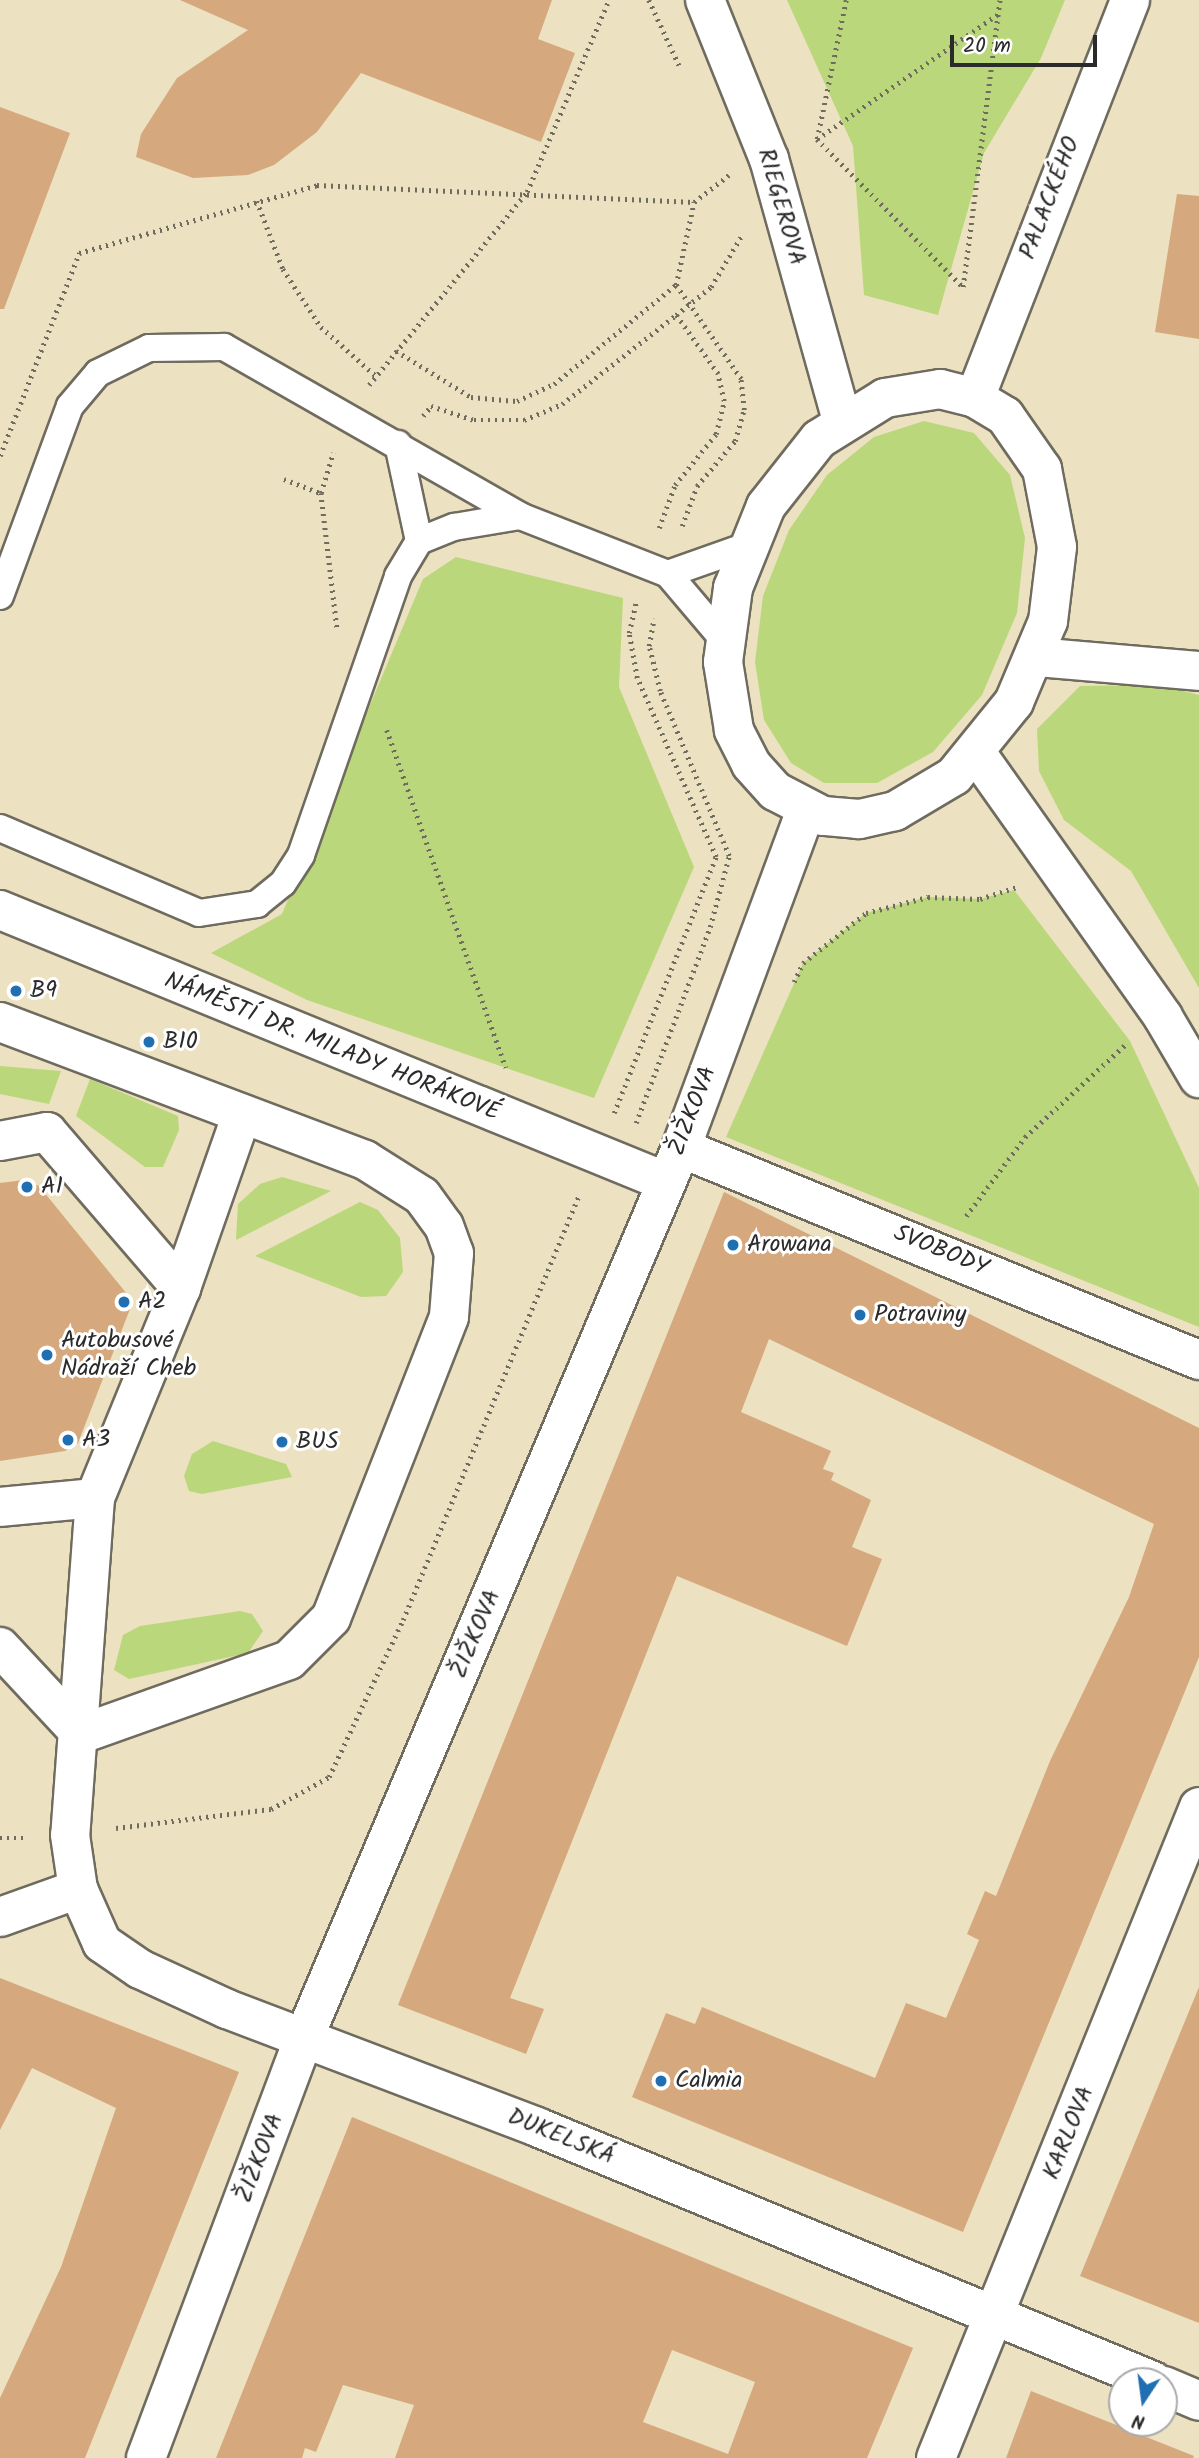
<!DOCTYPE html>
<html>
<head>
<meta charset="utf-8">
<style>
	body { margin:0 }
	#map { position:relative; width:1199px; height:2458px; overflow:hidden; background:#ece1c0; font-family:Kalam,sans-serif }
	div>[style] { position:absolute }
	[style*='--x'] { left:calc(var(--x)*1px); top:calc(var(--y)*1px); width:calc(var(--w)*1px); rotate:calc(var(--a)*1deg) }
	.green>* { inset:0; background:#bbd77c }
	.building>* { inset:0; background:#d5a97d }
	.path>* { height:4.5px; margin-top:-2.25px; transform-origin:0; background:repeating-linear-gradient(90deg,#6f6b5f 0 2px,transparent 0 7px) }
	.roads { filter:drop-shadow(2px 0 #6f6b5f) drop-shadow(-2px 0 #6f6b5f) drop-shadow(0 2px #6f6b5f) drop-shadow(0 -2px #6f6b5f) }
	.lane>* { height:26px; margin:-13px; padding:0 13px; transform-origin:13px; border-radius:13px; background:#fff }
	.street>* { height:38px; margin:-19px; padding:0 19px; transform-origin:19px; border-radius:19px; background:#fff }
	.secondary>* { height:38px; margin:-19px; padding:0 19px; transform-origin:19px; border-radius:19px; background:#fff }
	.dots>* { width:19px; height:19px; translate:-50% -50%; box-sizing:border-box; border:4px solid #fff; border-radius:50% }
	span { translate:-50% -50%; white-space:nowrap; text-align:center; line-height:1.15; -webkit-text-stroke:6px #fff; paint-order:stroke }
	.street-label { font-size:24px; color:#2b2b2b }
	.poi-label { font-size:24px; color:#2b2b2b }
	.left { translate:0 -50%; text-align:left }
	.north { position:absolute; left:1108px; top:2367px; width:70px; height:70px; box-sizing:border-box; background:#fff; border:2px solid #aaa; border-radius:50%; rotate:193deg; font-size:19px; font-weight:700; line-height:28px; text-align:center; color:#2b2b2b }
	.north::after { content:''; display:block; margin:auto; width:24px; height:32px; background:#1f6fb2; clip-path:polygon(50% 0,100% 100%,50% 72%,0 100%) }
	.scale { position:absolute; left:950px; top:35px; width:147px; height:32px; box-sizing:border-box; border:4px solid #2b2b2b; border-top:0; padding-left:9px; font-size:21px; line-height:24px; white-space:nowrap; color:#2b2b2b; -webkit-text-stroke:5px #fff; paint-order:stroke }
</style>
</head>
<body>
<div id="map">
	<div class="green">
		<div style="clip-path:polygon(787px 0,1065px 0,1041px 58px,984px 153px,938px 315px,864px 295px,853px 146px)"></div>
		<div style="clip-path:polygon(924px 421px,974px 433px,1010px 475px,1025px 538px,1017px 613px,982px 695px,933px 752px,877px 783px,824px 783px,791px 763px,764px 720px,755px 662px,763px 596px,789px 530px,827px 475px,874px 437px)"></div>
		<div style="clip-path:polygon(456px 557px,623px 598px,619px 687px,694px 867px,594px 1098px,307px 1000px,211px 953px,282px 914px,423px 579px)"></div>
		<div style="clip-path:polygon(1160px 685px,1199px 695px,1199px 988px,1131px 871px,1064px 820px,1039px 771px,1037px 729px,1080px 686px)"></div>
		<div style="clip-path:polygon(1014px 890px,1130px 1041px,1199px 1188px,1199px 1327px,726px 1137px,803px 963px,866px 913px,928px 897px,980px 899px)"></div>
		<div style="clip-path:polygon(0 1066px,61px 1071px,49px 1104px,0 1094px)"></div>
		<div style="clip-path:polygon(90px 1079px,178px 1116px,179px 1130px,163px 1167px,145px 1167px,76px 1116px)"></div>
		<div style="clip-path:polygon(282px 1177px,331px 1191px,236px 1240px,238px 1204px,260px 1184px)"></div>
		<div style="clip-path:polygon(360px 1202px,378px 1210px,400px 1238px,403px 1272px,386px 1296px,361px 1297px,255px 1256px)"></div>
		<div style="clip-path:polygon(213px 1441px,286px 1464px,292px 1477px,202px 1494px,189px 1491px,184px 1476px,192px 1454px)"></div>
		<div style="clip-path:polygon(240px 1611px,252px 1614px,263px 1631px,248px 1653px,129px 1679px,114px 1670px,123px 1635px,140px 1626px)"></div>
	</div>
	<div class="building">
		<div style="clip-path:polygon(180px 0,552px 0,538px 39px,575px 53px,541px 142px,361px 73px,317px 132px,274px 165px,248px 175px,193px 178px,136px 157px,141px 134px,177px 78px,248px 30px)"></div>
		<div style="clip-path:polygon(0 107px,70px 133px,4px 309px,0 309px)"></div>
		<div style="clip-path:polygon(1177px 194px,1199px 196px,1199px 339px,1155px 332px)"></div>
		<div style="clip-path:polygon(24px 1180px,39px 1186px,127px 1294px,130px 1309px,78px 1443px,65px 1451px,0 1461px,0 1183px)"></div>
		<div style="clip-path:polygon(724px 1192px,1199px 1428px,1199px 1657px,963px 2232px,632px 2097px,666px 2013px,695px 2024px,702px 2007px,875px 2078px,906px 2003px,946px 2018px,979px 1940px,967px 1934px,985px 1891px,996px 1896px,1050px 1761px,1129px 1597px,1154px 1524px,769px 1339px,741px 1412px,831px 1451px,823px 1469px,834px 1473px,831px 1480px,871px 1500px,852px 1547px,882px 1559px,847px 1646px,677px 1576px,510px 1998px,544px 2009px,526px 2054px,398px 2005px)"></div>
		<div style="clip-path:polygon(0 1978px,239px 2072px,85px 2458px,0 2458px,0 2398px,61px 2267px,116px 2108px,32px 2068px,0 2130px)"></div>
		<div style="clip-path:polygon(1199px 1987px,1199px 2323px,1080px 2276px)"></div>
		<div style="clip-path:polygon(evenodd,352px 2117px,913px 2348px,867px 2458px,395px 2458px,414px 2405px,343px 2385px,316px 2452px,305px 2448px,302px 2458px,216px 2458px,352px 2117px,672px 2350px,755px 2382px,728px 2454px,643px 2422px,672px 2350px)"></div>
		<div style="clip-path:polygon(1031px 2391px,1194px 2456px,1193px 2458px,1006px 2458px)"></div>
	</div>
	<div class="path">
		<div style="--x:649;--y:0;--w:72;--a:65.2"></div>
		<div style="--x:817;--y:139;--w:220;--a:-34.6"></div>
		<div style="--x:817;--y:139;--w:208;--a:45.4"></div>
		<div style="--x:817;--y:139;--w:142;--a:-78.2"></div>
		<div style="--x:257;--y:201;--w:73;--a:69.1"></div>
		<div style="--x:283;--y:269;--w:69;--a:56.8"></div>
		<div style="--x:321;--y:327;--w:74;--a:41.7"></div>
		<div style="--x:963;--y:287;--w:289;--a:-82.7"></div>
		<div style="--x:396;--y:351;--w:88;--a:31.5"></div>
		<div style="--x:471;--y:397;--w:46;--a:5"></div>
		<div style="--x:517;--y:401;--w:41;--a:-24.7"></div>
		<div style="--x:554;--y:384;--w:157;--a:-39.1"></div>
		<div style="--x:369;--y:385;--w:249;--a:-50.7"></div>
		<div style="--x:527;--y:192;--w:209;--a:-66.9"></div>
		<div style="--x:423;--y:416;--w:13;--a:-51"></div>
		<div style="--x:431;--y:406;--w:45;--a:18"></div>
		<div style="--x:474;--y:420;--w:50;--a:0"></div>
		<div style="--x:524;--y:420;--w:41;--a:-22.8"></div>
		<div style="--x:562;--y:404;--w:145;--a:-38"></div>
		<div style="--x:0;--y:456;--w:218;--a:-68.7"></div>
		<div style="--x:79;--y:253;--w:248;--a:-15.9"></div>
		<div style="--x:317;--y:185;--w:377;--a:2.6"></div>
		<div style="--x:284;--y:479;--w:40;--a:21"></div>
		<div style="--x:321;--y:493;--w:135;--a:83.2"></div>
		<div style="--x:321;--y:493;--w:42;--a:-73.3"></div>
		<div style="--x:682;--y:526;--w:43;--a:-69.4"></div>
		<div style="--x:697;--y:486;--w:59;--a:-49.8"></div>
		<div style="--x:735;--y:441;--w:32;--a:-74"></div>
		<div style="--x:744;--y:410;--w:31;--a:-96"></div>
		<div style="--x:741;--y:379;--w:114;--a:-124.7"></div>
		<div style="--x:676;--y:285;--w:85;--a:-77.8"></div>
		<div style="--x:694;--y:202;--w:44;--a:-37.6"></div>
		<div style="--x:659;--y:528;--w:46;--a:-69.6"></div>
		<div style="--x:675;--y:485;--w:65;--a:-51.2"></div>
		<div style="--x:716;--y:434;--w:34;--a:-76"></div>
		<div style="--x:724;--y:401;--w:28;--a:-103"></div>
		<div style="--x:718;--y:374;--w:72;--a:-125.4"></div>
		<div style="--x:676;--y:315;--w:45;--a:-38.7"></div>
		<div style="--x:711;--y:287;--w:61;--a:-59.2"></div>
		<div style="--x:387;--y:730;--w:358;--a:70.6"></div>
		<div style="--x:794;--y:982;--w:21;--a:-65"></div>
		<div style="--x:803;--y:963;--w:80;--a:-38.4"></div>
		<div style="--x:866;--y:913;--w:64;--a:-14.5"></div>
		<div style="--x:928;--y:897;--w:52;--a:2.2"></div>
		<div style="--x:980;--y:899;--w:40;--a:-18"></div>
		<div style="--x:614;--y:1113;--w:276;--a:-68.3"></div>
		<div style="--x:716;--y:857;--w:196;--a:-113.8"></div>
		<div style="--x:637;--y:678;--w:46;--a:-100.1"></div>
		<div style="--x:629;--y:633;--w:31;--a:-77"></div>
		<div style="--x:636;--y:1123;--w:210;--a:-69.3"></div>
		<div style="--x:710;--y:927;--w:73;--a:-75"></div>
		<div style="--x:729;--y:856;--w:179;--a:-112.7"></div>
		<div style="--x:660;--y:691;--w:46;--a:-103.7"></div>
		<div style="--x:649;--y:646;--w:28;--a:-80"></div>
		<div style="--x:966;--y:1216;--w:99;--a:-53.2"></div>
		<div style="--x:1025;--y:1137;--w:137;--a:-42.6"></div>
		<div style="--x:116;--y:1828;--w:156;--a:-7"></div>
		<div style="--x:271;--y:1809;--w:66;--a:-28.9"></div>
		<div style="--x:329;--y:1777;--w:174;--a:-64.8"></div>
		<div style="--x:403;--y:1620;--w:460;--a:-67.5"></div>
		<div style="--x:0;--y:1838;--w:27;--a:0"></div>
	</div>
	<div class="roads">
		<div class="lane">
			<div style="--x:398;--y:444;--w:99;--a:77.8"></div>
			<div style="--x:668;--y:574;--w:84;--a:-19.5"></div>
			<div style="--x:0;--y:596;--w:202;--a:-69.8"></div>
			<div style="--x:70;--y:406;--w:43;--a:-49.7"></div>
			<div style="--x:98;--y:373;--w:57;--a:-26.1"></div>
			<div style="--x:149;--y:348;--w:75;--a:-0.8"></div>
			<div style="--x:224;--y:347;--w:341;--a:29.7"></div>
			<div style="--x:520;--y:516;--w:159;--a:21.4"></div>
			<div style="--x:668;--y:574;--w:87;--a:49.7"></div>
			<div style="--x:0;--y:828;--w:216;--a:23.1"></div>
			<div style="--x:199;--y:913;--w:59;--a:-8.8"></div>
			<div style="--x:257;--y:904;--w:33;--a:-39"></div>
			<div style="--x:283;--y:883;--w:33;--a:-57"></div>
			<div style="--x:301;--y:855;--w:295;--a:-70.8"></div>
			<div style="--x:398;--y:576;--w:41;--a:-59"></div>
			<div style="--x:419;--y:541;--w:38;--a:-22"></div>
			<div style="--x:454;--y:527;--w:67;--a:-9.5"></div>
		</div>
		<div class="street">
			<div style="--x:975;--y:398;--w:427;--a:-68.7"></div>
			<div style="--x:1036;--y:657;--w:164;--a:4.9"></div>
			<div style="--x:977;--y:754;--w:322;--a:54.7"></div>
			<div style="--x:1163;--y:1017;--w:71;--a:59.5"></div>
			<div style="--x:0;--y:910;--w:717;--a:22.2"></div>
			<div style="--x:0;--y:1022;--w:390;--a:20.7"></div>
			<div style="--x:365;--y:1160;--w:67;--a:32.3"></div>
			<div style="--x:422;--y:1196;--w:37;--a:54"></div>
			<div style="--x:444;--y:1226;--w:29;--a:70"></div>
			<div style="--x:454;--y:1253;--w:64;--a:94.5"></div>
			<div style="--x:449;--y:1317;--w:323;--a:111.4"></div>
			<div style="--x:331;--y:1618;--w:59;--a:135"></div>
			<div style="--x:289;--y:1660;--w:221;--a:160.4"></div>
			<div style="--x:242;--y:1114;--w:184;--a:109.3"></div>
			<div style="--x:181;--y:1288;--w:227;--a:112.3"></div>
			<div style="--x:95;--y:1498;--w:338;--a:94.2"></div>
			<div style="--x:70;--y:1835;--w:55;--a:81.6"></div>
			<div style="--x:78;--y:1889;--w:59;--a:66"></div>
			<div style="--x:102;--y:1943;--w:46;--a:34.4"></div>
			<div style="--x:140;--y:1969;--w:96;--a:24.7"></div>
			<div style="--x:227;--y:2009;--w:332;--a:20.8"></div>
			<div style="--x:537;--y:2127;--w:666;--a:22.41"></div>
			<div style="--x:0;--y:1141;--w:48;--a:-10.8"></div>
			<div style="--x:47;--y:1132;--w:206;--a:49.3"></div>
			<div style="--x:681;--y:1148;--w:560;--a:22.26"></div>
			<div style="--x:0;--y:1507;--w:95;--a:-5.4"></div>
			<div style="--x:0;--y:1647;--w:119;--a:47"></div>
			<div style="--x:0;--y:1917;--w:83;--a:-19.7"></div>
			<div style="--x:1164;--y:2386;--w:38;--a:23"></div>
			<div style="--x:936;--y:2458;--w:702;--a:-68"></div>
		</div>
		<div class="secondary">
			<div style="--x:705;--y:0;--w:171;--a:68.1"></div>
			<div style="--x:769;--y:159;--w:271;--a:74.4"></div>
			<div style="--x:940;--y:389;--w:36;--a:14"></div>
			<div style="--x:975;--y:398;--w:35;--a:31"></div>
			<div style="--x:1005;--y:416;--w:65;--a:55.1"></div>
			<div style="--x:1042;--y:469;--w:79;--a:79.1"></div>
			<div style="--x:1057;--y:547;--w:75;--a:96.9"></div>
			<div style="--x:1048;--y:621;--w:88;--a:112.8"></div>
			<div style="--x:1014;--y:702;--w:95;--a:129"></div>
			<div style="--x:954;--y:776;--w:69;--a:149.3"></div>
			<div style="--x:895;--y:811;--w:37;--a:167"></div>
			<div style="--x:859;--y:819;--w:36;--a:-175"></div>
			<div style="--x:823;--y:816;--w:54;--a:-152.5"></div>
			<div style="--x:775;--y:791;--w:36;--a:-132"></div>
			<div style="--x:751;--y:764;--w:38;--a:-117"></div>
			<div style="--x:734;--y:730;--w:69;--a:-99.2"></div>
			<div style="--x:723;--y:662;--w:75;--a:-82.3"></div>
			<div style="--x:733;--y:588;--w:88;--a:-68.1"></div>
			<div style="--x:766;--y:506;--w:85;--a:-51.7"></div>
			<div style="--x:819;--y:439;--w:78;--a:-31.8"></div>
			<div style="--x:885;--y:398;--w:56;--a:-9.3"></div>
			<div style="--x:146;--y:2458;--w:447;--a:-69.4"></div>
			<div style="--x:303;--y:2040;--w:969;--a:-67.03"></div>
			<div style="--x:681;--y:1148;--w:360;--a:-69.7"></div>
		</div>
	</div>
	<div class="dots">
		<div style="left:16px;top:991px;background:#1f6fb2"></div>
		<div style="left:149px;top:1042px;background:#1f6fb2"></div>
		<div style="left:27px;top:1187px;background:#1f6fb2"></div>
		<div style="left:733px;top:1245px;background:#1f6fb2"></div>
		<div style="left:124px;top:1302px;background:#1f6fb2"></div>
		<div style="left:860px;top:1315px;background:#1f6fb2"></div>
		<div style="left:47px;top:1355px;background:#1f6fb2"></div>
		<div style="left:68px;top:1440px;background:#1f6fb2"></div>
		<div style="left:282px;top:1442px;background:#1f6fb2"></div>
		<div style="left:661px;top:2081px;background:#1f6fb2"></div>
	</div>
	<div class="street-label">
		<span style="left:1050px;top:198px;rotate:-69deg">PALACKÉHO</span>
		<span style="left:781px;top:207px;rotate:74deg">RIEGEROVA</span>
		<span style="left:332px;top:1047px;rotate:22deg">NÁMĚSTÍ DR. MILADY HORÁKOVÉ</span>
		<span style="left:693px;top:1111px;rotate:-69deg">ŽIŽKOVA</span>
		<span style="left:941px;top:1251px;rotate:22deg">SVOBODY</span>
		<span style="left:476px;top:1634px;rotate:-67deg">ŽIŽKOVA</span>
		<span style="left:1069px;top:2133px;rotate:-68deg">KARLOVA</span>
		<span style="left:561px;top:2137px;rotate:22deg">DUKELSKÁ</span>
		<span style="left:260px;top:2158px;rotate:-69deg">ŽIŽKOVA</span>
	</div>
	<div class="poi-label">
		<span class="left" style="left:30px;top:991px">B9</span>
		<span class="left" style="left:163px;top:1042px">B10</span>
		<span class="left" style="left:41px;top:1187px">A1</span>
		<span class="left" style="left:747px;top:1245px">Arowana</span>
		<span class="left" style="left:138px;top:1302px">A2</span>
		<span class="left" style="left:874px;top:1315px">Potraviny</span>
		<span class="left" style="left:61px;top:1355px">Autobusové<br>Nádraží Cheb</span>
		<span class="left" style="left:82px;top:1440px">A3</span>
		<span class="left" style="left:296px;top:1442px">BUS</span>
		<span class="left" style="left:675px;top:2081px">Calmia</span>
	</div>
	<div class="north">N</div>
	<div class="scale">20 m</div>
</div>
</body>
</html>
